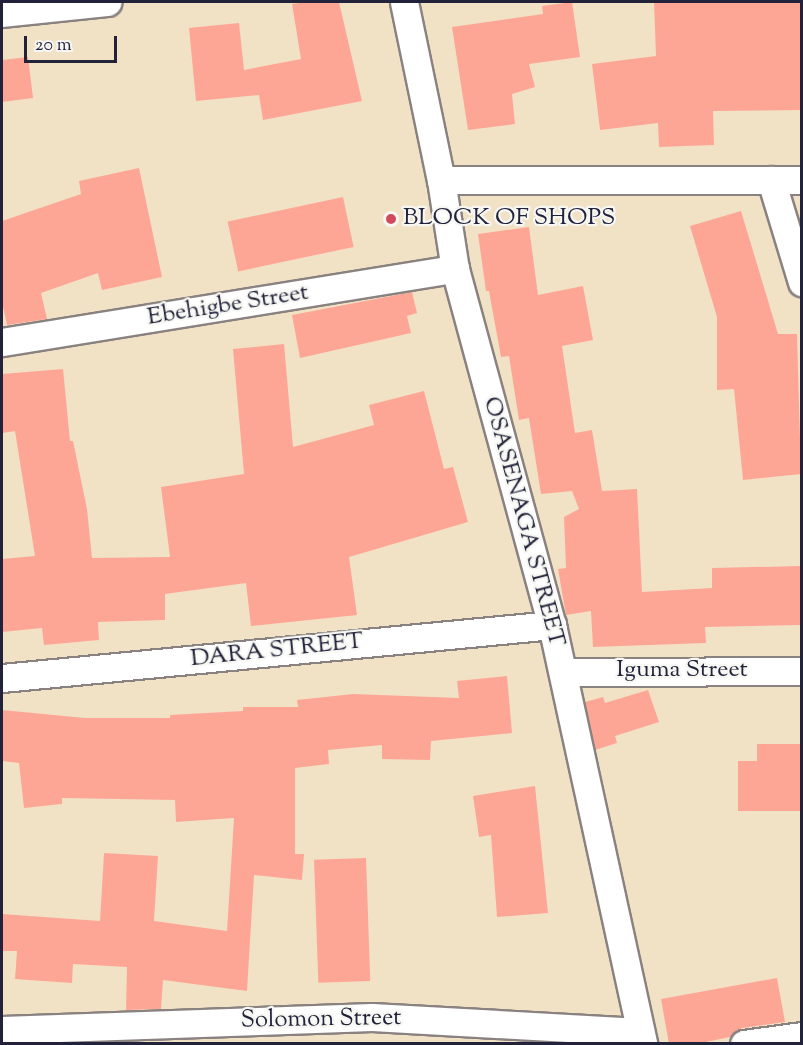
<!DOCTYPE html>
<html>
<head>
<meta charset="utf-8">
<style>
	body { margin:0 }
	#map { position:relative; width:803px; height:1045px; overflow:hidden; background:#f1e2c6; font-family:"Sorts Mill Goudy",serif }
	div>[style] { position:absolute }
	[style*='--x'] { left:calc(var(--x)*1px); top:calc(var(--y)*1px); width:calc(var(--w)*1px); rotate:calc(var(--a)*1deg) }
	.building>* { inset:0; background:#fea696; transform-origin:0 0 }
	.roads { filter:drop-shadow(2px 0 #8a8280) drop-shadow(-2px 0 #8a8280) drop-shadow(0 2px #8a8280) drop-shadow(0 -2px #8a8280) }
	.street>* { height:27px; margin:-13.5px; padding:0 13.5px; transform-origin:13.5px; border-radius:13.5px; background:#fff }
	.dots>* { width:16px; height:16px; translate:-50% -50%; box-sizing:border-box; border:3px solid #f6f6f2; border-radius:50% }
	span { translate:-50% -50%; white-space:nowrap; text-align:center; line-height:1.15; -webkit-text-stroke:4.5px #f6f6f2; paint-order:stroke }
	.poi-label { font-size:24px; color:#22223b }
	.left { translate:0 -50%; text-align:left }
	.street-label { font-size:24px; color:#22223b }
	.frame { position:absolute; inset:0; border:3px solid #22223b; pointer-events:none }
	.scale { position:absolute; left:24px; top:36px; width:93px; height:27px; box-sizing:border-box; border:3px solid #22223b; border-top:0; padding-left:8px; font-size:18px; line-height:21px; white-space:nowrap; color:#22223b; -webkit-text-stroke:4px #f6f6f2; paint-order:stroke }
</style>
</head>
<body>
<div id="map">
	<div class="building">
		<div style="clip-path:polygon(307px 2px,339px 2px,362px 101px,263px 120px,259px 95px,196px 101px,189px 28px,239px 23px,244px 70px,301px 59px,292px 4px)"></div>
		<div style="clip-path:polygon(572px 2px,580px 57px,529px 64px,535px 87px,512px 94px,515px 124px,468px 130px,452px 27px,543px 14px,542px 6px)"></div>
		<div style="clip-path:polygon(654px 2px,801px 2px,801px 110px,713px 111px,714px 145px,659px 147px,658px 123px,600px 130px,592px 64px,656px 56px)"></div>
		<div style="clip-path:polygon(28px 57px,33px 98px,2px 102px,2px 60px)"></div>
		<div style="clip-path:polygon(139px 168px,162px 277px,102px 290px,98px 273px,41px 293px,47px 319px,7px 325px,2px 302px,2px 221px,81px 194px,79px 181px)"></div>
		<div style="left:343px;top:197px;width:51px;height:118px;rotate:78deg"></div>
		<div style="clip-path:polygon(741px 211px,778px 334px,797px 334px,801px 474px,743px 480px,734px 389px,717px 390px,717px 317px,690px 226px)"></div>
		<div style="clip-path:polygon(529px 227px,538px 295px,583px 286px,593px 340px,562px 346px,575px 433px,592px 430px,602px 491px,637px 489px,642px 592px,712px 588px,712px 568px,801px 566px,801px 625px,705px 627px,706px 643px,593px 647px,591px 611px,566px 615px,558px 569px,566px 568px,564px 517px,579px 509px,572px 491px,541px 494px,529px 418px,519px 420px,509px 356px,501px 357px,489px 291px,486px 291px,478px 234px)"></div>
		<div style="clip-path:polygon(412px 292px,417px 313px,407px 316px,411px 333px,300px 358px,292px 315px)"></div>
		<div style="clip-path:polygon(284px 344px,293px 447px,374px 425px,369px 405px,424px 391px,444px 469px,453px 467px,468px 522px,349px 557px,357px 615px,251px 626px,246px 583px,165px 594px,165px 620px,98px 622px,99px 640px,44px 645px,42px 628px,2px 632px,2px 559px,35px 556px,15px 431px,2px 433px,2px 374px,63px 369px,70px 441px,73px 441px,87px 509px,92px 558px,170px 557px,161px 487px,244px 474px,233px 349px)"></div>
		<div style="clip-path:polygon(507px 676px,512px 733px,431px 741px,430px 760px,382px 759px,382px 745px,328px 750px,329px 764px,295px 768px,295px 854px,304px 854px,302px 880px,254px 875px,247px 991px,163px 980px,161px 1009px,126px 1010px,127px 967px,73px 964px,72px 983px,15px 979px,17px 951px,2px 951px,2px 914px,100px 921px,104px 853px,158px 856px,154px 921px,227px 931px,234px 818px,176px 822px,175px 800px,62px 798px,62px 804px,24px 808px,19px 763px,2px 761px,2px 710px,85px 718px,170px 718px,170px 715px,243px 711px,243px 707px,298px 707px,297px 700px,353px 694px,459px 698px,457px 681px)"></div>
		<div style="clip-path:polygon(648px 690px,659px 722px,615px 736px,617px 743px,595px 750px,585px 702px,603px 697px,605px 703px)"></div>
		<div style="clip-path:polygon(757px 744px,801px 744px,801px 811px,738px 811px,738px 761px,757px 761px)"></div>
		<div style="clip-path:polygon(535px 786px,548px 913px,497px 917px,491px 835px,479px 837px,473px 796px)"></div>
		<div style="left:366px;top:858px;width:123px;height:52px;rotate:88deg"></div>
		<div style="clip-path:polygon(777px 978px,785px 1022px,742px 1028px,730px 1037px,696px 1044px,669px 1044px,661px 999px)"></div>
	</div>
	<div class="roads">
		<div class="street">
			<div style="--x:404;--y:2;--w:182;--a:78.3"></div>
			<div style="--x:441;--y:180;--w:90;--a:81.1"></div>
			<div style="--x:455;--y:269;--w:369;--a:74.8"></div>
			<div style="--x:552;--y:625;--w:429;--a:77.7"></div>
			<div style="--x:2;--y:13;--w:106;--a:-6"></div>
			<div style="--x:441;--y:180;--w:361;--a:0"></div>
			<div style="--x:771;--y:180;--w:107;--a:73.1"></div>
			<div style="--x:2;--y:342;--w:459;--a:-9.2"></div>
			<div style="--x:563;--y:672;--w:239;--a:-0.2"></div>
			<div style="--x:2;--y:678;--w:553;--a:-5.5"></div>
			<div style="--x:2;--y:1030;--w:370;--a:-2"></div>
			<div style="--x:372;--y:1017;--w:268;--a:3.2"></div>
			<div style="--x:744;--y:1044;--w:59;--a:-7.9"></div>
		</div>
	</div>
	<div class="dots">
		<div style="left:391px;top:219px;background:#d1495b"></div>
	</div>
	<div class="poi-label">
		<span class="left" style="left:403px;top:219px">BLOCK OF SHOPS</span>
	</div>
	<div class="street-label">
		<span style="left:228px;top:306px;rotate:-9deg">Ebehigbe Street</span>
		<span style="left:523px;top:522px;rotate:75deg">OSASENAGA STREET</span>
		<span style="left:277px;top:651px;rotate:-6deg">DARA STREET</span>
		<span style="left:682px;top:671px">Iguma Street</span>
		<span style="left:321px;top:1020px;rotate:-1deg">Solomon Street</span>
	</div>
	<div class="frame"></div>
	<div class="scale">20 m</div>
</div>
</body>
</html>
